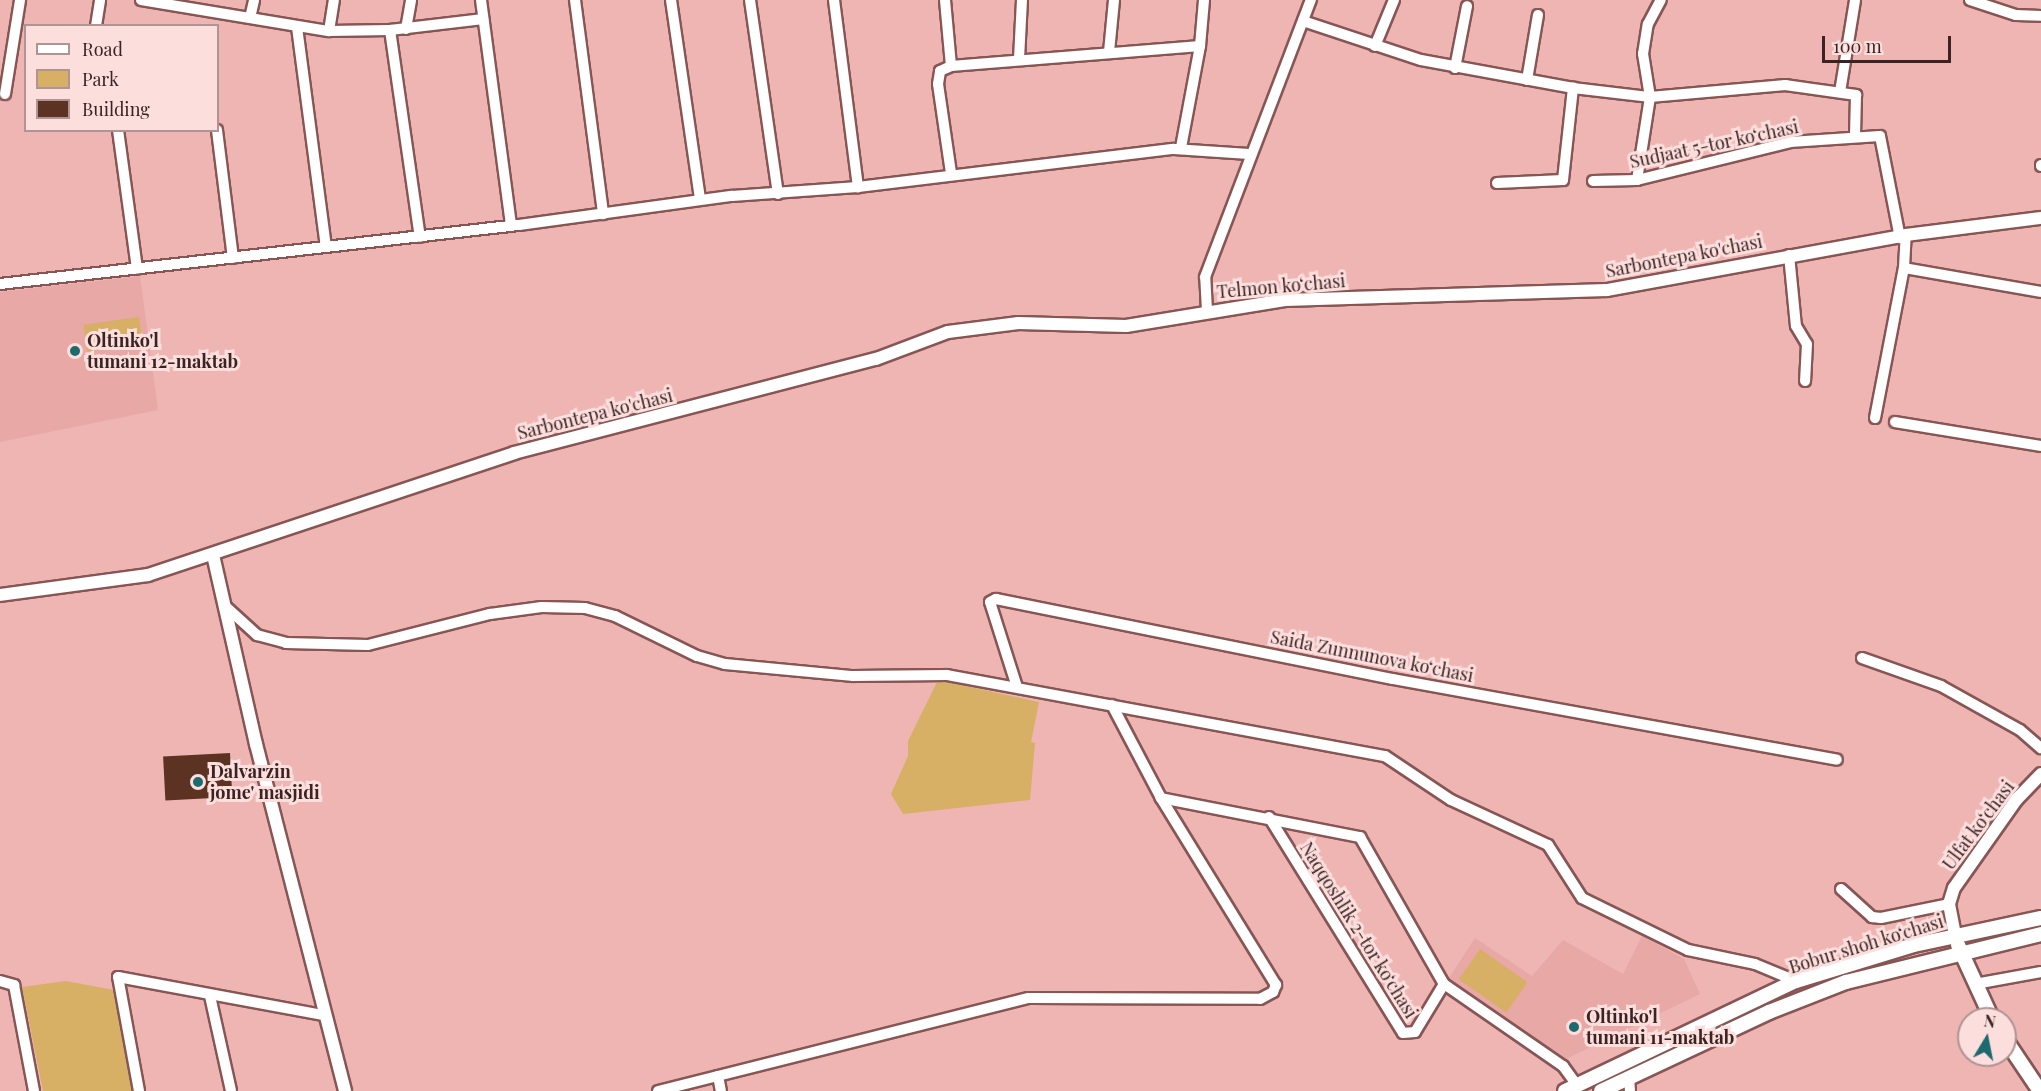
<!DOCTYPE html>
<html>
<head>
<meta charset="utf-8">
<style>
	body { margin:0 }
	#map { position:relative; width:2041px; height:1091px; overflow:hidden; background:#eeb5b3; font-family:"Playfair Display",serif }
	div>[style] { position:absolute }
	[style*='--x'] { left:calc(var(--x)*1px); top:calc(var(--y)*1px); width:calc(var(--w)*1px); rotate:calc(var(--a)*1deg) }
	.built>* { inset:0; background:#e8a8a6 }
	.green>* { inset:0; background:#d7af65; transform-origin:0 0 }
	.building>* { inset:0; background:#5c3222; transform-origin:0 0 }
	.roads { filter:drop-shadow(2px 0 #875654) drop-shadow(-2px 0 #875654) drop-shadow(0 2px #875654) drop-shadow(0 -2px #875654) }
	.minor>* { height:10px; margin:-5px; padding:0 5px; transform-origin:5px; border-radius:5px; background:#fff }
	.tertiary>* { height:12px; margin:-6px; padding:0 6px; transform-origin:6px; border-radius:6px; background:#fff }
	.secondary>* { height:14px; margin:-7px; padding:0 7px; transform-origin:7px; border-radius:7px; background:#fff }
	.dots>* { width:16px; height:16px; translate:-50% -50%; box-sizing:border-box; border:3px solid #fcdedd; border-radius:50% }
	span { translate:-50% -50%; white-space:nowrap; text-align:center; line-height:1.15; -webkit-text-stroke:6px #fcdedd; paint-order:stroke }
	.street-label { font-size:18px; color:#392423 }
	.poi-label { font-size:18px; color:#392423; font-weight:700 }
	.left { translate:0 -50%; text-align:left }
	.legend { position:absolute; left:24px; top:24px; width:195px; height:108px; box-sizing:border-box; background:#fcdedd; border:2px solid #ae9493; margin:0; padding:8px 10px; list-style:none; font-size:18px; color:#392423 }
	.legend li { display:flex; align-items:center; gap:12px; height:30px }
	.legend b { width:30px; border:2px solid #ae9493 }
	.north { position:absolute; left:1957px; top:1007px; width:60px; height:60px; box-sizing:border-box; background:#fcdedd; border:2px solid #ae9493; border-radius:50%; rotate:10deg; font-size:16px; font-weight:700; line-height:24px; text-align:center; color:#392423 }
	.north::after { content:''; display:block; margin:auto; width:21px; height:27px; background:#1d6a6e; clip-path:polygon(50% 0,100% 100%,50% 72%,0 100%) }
	.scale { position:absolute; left:1822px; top:36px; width:129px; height:27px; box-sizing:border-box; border:3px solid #392423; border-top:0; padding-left:8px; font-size:18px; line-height:21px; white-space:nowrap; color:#392423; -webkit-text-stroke:4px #fcdedd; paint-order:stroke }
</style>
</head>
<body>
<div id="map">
	<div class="built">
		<div style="clip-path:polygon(140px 276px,158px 410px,0 442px,0 292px)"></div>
		<div style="clip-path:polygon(1642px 936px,1684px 959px,1700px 994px,1564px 1060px,1447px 981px,1475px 938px,1532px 976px,1563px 940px,1623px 974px)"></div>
	</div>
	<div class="green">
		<div style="left:139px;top:317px;width:27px;height:56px;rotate:82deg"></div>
		<div style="clip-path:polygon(938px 680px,1039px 702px,1031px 742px,1035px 743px,1030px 800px,903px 814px,891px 794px,908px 756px,908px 741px)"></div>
		<div style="left:1480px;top:949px;width:58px;height:37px;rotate:35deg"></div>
		<div style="clip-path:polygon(66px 981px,114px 990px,133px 1091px,43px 1091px,22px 987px)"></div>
	</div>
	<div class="building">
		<div style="left:230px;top:753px;width:44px;height:67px;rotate:87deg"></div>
	</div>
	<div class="roads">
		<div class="minor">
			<div style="--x:141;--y:0;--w:191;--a:9.4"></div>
			<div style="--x:329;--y:31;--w:61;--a:-0.9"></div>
			<div style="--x:390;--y:30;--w:94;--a:-6.7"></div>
			<div style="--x:481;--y:0;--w:228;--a:82.4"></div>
			<div style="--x:575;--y:0;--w:216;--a:82.5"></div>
			<div style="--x:671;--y:0;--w:202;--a:81.7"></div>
			<div style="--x:750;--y:0;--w:196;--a:81.8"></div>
			<div style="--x:834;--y:0;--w:189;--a:82.7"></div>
			<div style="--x:945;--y:0;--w:66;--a:84.8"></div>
			<div style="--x:1970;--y:0;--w:48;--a:18.1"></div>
			<div style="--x:2016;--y:15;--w:25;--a:2"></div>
			<div style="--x:250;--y:18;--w:18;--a:-77"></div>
			<div style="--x:1303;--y:21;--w:124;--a:18.3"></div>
			<div style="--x:1421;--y:60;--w:155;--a:10.4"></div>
			<div style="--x:1573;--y:88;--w:78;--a:6.7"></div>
			<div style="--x:1650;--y:97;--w:136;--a:-5.1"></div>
			<div style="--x:1785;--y:85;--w:72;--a:8"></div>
			<div style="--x:1856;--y:95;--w:40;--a:91.4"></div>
			<div style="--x:96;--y:26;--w:26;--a:-81"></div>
			<div style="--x:297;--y:27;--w:222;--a:82.5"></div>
			<div style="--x:406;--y:29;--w:29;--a:-80"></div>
			<div style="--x:390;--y:30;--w:209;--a:81.8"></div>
			<div style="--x:329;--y:31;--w:31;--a:-81"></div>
			<div style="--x:1200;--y:46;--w:46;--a:-85"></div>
			<div style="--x:1375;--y:46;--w:50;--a:-67.6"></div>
			<div style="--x:1109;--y:52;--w:52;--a:-84.5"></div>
			<div style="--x:1019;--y:59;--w:59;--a:-87.1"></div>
			<div style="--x:1455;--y:68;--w:63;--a:-79"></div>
			<div style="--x:1527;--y:80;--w:66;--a:-80.4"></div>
			<div style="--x:1840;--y:92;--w:93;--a:-80.7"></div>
			<div style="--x:5;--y:94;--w:95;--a:-80.9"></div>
			<div style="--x:118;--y:130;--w:140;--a:82.2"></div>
			<div style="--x:217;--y:130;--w:129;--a:82.9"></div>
			<div style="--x:2041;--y:166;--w:1;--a:-90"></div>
			<div style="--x:951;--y:173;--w:90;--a:-98.3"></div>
			<div style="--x:938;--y:84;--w:13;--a:-81"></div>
			<div style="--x:940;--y:71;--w:12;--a:-24"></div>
			<div style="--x:951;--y:66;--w:250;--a:-4.6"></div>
			<div style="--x:1200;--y:46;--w:104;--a:100.6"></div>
			<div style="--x:1637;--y:180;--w:84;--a:-81.1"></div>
			<div style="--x:1650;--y:97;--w:44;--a:-99.2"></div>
			<div style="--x:1643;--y:54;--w:30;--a:-81"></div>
			<div style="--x:1648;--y:24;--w:27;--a:-62"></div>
			<div style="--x:1593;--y:181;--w:44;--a:-1.3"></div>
			<div style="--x:1637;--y:180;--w:158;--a:-13.9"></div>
			<div style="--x:1790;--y:142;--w:90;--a:-3.8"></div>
			<div style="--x:1880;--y:136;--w:104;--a:78.9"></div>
			<div style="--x:1497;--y:183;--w:66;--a:-2.6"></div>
			<div style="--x:1563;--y:180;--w:93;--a:-83.8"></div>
			<div style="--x:1789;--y:255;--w:71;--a:84.4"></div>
			<div style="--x:1796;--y:326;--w:21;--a:59"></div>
			<div style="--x:1807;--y:344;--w:37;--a:93"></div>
			<div style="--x:1904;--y:268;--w:139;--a:9.9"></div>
			<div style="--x:0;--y:284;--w:522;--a:-6.49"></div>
			<div style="--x:519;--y:225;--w:215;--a:-7.8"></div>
			<div style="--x:732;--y:196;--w:126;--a:-4.1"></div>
			<div style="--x:858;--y:187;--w:318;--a:-6.9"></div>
			<div style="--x:1174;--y:149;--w:75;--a:3.8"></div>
			<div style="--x:1207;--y:311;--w:34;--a:-93"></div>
			<div style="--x:1205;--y:277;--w:297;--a:-69.1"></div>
			<div style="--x:1875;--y:418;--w:153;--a:-79.1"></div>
			<div style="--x:1904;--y:268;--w:33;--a:-87"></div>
			<div style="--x:1895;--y:422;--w:148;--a:9.3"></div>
			<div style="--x:224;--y:605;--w:45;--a:42.3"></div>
			<div style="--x:257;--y:635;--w:30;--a:15"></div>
			<div style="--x:286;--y:643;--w:82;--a:1.4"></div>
			<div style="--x:368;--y:645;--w:126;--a:-14.3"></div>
			<div style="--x:490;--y:614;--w:52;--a:-7.7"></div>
			<div style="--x:542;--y:607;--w:43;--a:1.3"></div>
			<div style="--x:585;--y:608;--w:31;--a:15"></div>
			<div style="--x:615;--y:616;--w:91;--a:26"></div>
			<div style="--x:697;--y:656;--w:29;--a:16"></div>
			<div style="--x:725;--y:664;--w:129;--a:5.4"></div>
			<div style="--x:853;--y:676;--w:94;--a:-0.6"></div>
			<div style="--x:947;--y:675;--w:445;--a:10.5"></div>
			<div style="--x:1385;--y:756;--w:79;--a:33.7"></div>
			<div style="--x:1451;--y:800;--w:107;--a:24.9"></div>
			<div style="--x:1548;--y:845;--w:63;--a:57.3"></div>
			<div style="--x:1582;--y:898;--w:118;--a:26.1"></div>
			<div style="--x:1688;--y:950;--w:68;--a:11.8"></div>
			<div style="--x:1755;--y:964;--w:44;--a:22.5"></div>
			<div style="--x:1862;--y:658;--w:84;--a:19.5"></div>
			<div style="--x:1941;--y:686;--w:90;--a:29.1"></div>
			<div style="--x:2020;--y:730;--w:28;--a:41"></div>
			<div style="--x:1017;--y:687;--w:89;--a:-107.6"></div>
			<div style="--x:990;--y:602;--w:7;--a:-27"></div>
			<div style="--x:996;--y:599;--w:405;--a:11.4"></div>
			<div style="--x:1393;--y:679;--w:451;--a:10.3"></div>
			<div style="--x:1161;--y:798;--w:203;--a:11.1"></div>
			<div style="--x:1360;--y:837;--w:169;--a:60.3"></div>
			<div style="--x:1444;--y:984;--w:145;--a:34.6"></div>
			<div style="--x:1563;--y:1066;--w:24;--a:54"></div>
			<div style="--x:1269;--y:817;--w:254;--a:58.2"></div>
			<div style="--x:1403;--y:1033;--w:12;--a:-5"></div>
			<div style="--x:1415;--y:1032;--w:56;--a:-58.9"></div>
			<div style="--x:1841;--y:889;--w:42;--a:42.1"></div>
			<div style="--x:1872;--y:917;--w:9;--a:6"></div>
			<div style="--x:1881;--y:918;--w:69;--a:-11.6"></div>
			<div style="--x:0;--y:981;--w:15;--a:16"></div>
			<div style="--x:14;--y:985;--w:108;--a:79.3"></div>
			<div style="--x:1975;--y:984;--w:67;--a:-10.3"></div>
			<div style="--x:210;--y:996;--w:97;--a:77.5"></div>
			<div style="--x:718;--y:1076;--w:15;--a:79"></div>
			<div style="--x:1629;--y:1077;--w:14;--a:86"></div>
			<div style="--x:139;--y:1091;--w:116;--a:-100.4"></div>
			<div style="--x:118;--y:977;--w:209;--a:10.5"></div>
			<div style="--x:658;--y:1091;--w:382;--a:-14.1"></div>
			<div style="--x:1029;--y:998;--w:231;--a:0.2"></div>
			<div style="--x:1260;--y:999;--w:15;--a:-28"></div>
			<div style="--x:1273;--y:992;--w:8;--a:-67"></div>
			<div style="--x:1276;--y:985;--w:220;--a:-121.6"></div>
			<div style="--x:1161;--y:798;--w:105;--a:-117.8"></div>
		</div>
		<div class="tertiary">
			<div style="--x:213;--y:555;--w:194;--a:77.2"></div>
			<div style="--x:256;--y:744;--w:358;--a:75.6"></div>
			<div style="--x:0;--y:595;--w:149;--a:-7.7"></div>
			<div style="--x:148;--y:575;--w:386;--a:-18.4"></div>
			<div style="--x:514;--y:453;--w:374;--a:-14.6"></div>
			<div style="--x:876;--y:359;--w:77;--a:-20.6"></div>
			<div style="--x:948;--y:332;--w:71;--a:-7.3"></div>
			<div style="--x:1018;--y:323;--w:108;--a:1.6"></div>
			<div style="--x:1126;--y:326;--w:161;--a:-9.3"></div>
			<div style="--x:1285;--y:300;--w:322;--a:-1.8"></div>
			<div style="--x:1607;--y:290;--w:304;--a:-10.4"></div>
			<div style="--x:1906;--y:235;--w:136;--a:-7.2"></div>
			<div style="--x:1955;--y:935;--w:32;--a:-101"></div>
			<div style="--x:1949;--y:904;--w:17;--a:-73"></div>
			<div style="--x:1954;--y:888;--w:108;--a:-54.8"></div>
			<div style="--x:2016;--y:800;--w:36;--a:-46"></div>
		</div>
		<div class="secondary">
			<div style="--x:1958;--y:945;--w:81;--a:65.3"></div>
			<div style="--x:2005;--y:1039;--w:63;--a:56.1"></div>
			<div style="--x:1565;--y:1091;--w:256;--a:-25.5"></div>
			<div style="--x:1796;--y:981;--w:123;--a:-17"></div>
			<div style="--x:1914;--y:945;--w:130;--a:-12"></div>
			<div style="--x:1601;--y:1091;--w:186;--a:-25.2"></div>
			<div style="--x:1769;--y:1012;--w:83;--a:-21.3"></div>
			<div style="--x:1846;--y:982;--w:201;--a:-13.8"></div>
		</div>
	</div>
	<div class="dots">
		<div style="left:75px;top:351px;background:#1d6a6e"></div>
		<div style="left:198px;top:782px;background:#1d6a6e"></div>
		<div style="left:1574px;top:1027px;background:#1d6a6e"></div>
	</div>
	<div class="street-label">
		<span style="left:1714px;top:144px;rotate:-12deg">Sudjaat 5-tor koʻchasi</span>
		<span style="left:1684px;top:256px;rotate:-11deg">Sarbontepa ko'chasi</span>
		<span style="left:1281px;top:286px;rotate:-5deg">Telmon koʻchasi</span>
		<span style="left:595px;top:414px;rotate:-14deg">Sarbontepa ko'chasi</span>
		<span style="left:1372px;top:656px;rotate:11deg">Saida Zunnunova koʻchasi</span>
		<span style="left:1978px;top:825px;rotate:-53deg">Ulfat koʻchasi</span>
		<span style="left:1359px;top:930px;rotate:58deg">Naqqoshlik 2-tor koʻchasi</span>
		<span style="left:1866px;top:944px;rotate:-17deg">Bobur shoh koʻchasi</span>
	</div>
	<div class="poi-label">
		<span class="left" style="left:87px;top:351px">Oltinko'l<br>tumani 12-maktab</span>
		<span class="left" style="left:210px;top:782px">Dalvarzin<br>jome' masjidi</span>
		<span class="left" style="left:1586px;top:1027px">Oltinko'l<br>tumani 11-maktab</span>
	</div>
	<ul class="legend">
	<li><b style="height:8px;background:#fff"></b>Road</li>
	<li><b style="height:16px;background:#d7af65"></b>Park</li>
	<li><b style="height:16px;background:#5c3222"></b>Building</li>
	</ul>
	<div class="north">N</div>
	<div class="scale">100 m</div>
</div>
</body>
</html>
